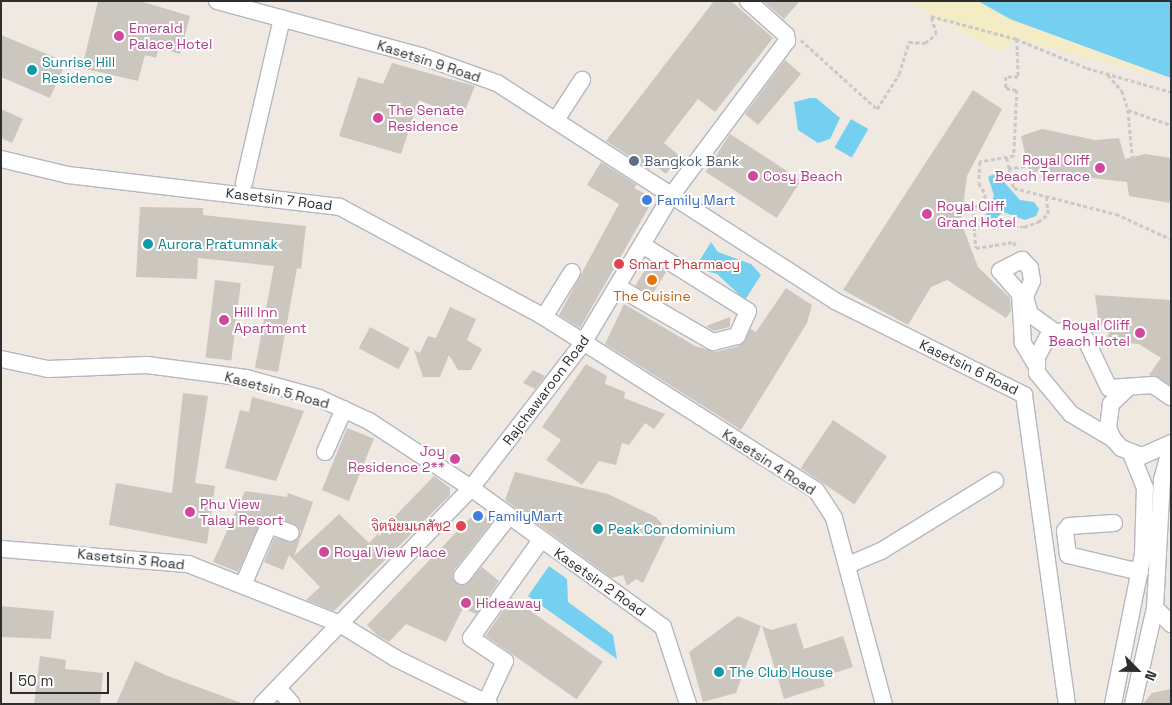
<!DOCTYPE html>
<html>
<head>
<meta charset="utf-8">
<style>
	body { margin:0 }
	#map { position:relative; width:1172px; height:705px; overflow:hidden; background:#efe9e1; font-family:"Space Grotesk",Sarabun,sans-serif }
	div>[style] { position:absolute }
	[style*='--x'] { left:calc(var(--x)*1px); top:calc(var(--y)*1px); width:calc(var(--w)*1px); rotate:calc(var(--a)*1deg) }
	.sand>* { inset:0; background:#f3ecc5 }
	.water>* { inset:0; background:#75cff0; transform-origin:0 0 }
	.building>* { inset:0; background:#cbc7bf; transform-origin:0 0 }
	.path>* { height:2.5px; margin-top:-1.25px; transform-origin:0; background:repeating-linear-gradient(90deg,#c9c9c9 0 4px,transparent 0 6.5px) }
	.roads { filter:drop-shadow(1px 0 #b4b7c1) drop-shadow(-1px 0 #b4b7c1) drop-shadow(0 1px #b4b7c1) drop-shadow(0 -1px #b4b7c1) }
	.minor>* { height:16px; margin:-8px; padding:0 8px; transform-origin:8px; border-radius:8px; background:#fff }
	.dots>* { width:14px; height:14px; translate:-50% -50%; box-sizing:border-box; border:2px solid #fff; border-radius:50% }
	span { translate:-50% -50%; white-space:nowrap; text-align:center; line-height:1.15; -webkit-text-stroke:4px #fff; paint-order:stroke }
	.hotel-label { font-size:14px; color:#b23c85 }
	.left { translate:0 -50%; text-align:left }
	.right { translate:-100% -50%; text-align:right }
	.street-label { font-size:14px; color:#2e2e2e }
	.culture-label { font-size:14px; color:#0d838f }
	.service-label { font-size:14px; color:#4e5e75 }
	.shop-label { font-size:14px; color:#366cbe }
	.health-label { font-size:14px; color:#be3a42 }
	.food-label { font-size:14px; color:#c56008 }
	.frame { position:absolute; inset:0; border:2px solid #2e2e2e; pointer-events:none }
	.north { position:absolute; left:1112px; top:645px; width:50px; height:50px; -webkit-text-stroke:4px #fff; paint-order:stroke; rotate:113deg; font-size:14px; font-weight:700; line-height:20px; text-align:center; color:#2e2e2e }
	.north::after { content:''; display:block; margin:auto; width:18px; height:22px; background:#2e2e2e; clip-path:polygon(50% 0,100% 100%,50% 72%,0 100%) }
	.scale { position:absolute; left:10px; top:672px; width:99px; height:22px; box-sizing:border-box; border:2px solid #2e2e2e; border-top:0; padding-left:6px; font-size:15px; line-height:18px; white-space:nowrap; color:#2e2e2e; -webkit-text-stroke:4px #fff; paint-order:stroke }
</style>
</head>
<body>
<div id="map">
	<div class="sand">
		<div style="clip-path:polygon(907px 1px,978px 1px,1010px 19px,1171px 80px,1017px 39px,999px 52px)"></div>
	</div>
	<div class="water">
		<div style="clip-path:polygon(978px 1px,1171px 1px,1171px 78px,1010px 19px)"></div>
		<div style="clip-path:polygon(810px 98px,816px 98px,840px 118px,830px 139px,818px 143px,798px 130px,794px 102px)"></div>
		<div style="left:851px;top:119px;width:20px;height:33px;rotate:30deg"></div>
		<div style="clip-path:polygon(996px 173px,1020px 200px,1034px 202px,1039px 209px,1036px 216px,1025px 220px,1003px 212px,988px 226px,983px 225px,981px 219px,990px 210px,994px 195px,988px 177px)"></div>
		<div style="clip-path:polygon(711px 242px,718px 252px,751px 264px,761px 275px,745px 300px,717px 274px,695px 268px)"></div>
		<div style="clip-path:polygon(549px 566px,567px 579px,568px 602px,613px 635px,617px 659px,528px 596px)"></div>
	</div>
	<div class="building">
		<div style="clip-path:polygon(98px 1px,140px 1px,190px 16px,180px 54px,159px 48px,156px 58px,145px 55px,138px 81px,82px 68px)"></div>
		<div style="clip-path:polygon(714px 1px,731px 1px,773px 38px,715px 112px,698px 99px,664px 143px,680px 156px,666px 174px,653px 164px,649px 169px,606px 141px)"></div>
		<div style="clip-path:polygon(763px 1px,800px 1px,784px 19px)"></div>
		<div style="clip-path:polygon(1px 35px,66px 62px,50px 98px,1px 77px)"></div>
		<div style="clip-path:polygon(785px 60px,801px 74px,758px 125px,745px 114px)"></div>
		<div style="clip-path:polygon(392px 63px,475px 86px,462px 118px,419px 100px,401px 154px,339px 136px,358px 77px,383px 84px)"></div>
		<div style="clip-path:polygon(973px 90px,1002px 109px,967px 176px,961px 222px,978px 267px,1010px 298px,1011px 311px,1006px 318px,947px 280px,931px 287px,908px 325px,843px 290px)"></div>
		<div style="clip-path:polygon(1px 109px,23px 119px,12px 143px,1px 138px)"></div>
		<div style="clip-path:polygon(1042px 129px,1095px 140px,1119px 138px,1125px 159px,1145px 154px,1171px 158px,1171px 203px,1129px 196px,1127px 182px,1029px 171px,1021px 136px)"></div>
		<div style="left:730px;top:134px;width:85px;height:45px;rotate:33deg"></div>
		<div style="clip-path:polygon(601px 162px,637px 185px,634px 188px,644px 193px,649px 207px,580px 328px,559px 315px,619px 204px,587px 185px)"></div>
		<div style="clip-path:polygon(140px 207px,203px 208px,203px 215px,306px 226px,301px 269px,297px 268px,278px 372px,255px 368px,274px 266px,198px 258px,197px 279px,136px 277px)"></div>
		<div style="left:650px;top:262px;width:19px;height:28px;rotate:32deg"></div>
		<div style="left:215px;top:280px;width:26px;height:78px;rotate:7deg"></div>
		<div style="clip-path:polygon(786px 288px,812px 305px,807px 323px,741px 430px,605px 344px,624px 304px,695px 346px,715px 352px,739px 346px,751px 329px,756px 332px)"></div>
		<div style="clip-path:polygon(1095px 295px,1171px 300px,1171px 385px,1149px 375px,1161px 358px,1139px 344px,1106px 341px,1112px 324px,1099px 325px)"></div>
		<div style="clip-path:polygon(450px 307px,476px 319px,467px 340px,482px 349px,471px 370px,458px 370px,449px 355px,440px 377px,423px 377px,414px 350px,420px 353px,428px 336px,436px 338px)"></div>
		<div style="clip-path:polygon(730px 317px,730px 327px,714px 331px,706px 326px)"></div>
		<div style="left:370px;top:327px;width:45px;height:24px;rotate:28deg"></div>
		<div style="clip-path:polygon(586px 364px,607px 376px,605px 384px,625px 392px,624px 398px,665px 414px,654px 429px,645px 423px,629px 445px,622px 443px,616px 465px,599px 461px,582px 485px,546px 460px,561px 440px,542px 427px)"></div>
		<div style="clip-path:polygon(533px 370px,545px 376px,535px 389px,523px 383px)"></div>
		<div style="clip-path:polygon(183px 393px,208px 396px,195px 483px,215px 486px,207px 544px,109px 525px,116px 483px,172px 493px)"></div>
		<div style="clip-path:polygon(252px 397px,304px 411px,276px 481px,225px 468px,240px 410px,249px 412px)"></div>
		<div style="left:833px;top:420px;width:65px;height:58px;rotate:34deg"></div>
		<div style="left:347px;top:428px;width:29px;height:67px;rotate:22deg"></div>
		<div style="clip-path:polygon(515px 472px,608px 494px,656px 517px,668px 531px,643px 583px,636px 579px,627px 586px,623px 575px,612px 578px,505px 500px)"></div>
		<div style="clip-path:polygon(434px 476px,450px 488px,450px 495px,334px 611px,306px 600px,320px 587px,289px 555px,283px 570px,264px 562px,274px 538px,298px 540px,301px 531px,294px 524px,272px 516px,263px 517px,238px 572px,213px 562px,245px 491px,287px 497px,288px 493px,313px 502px,294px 556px,339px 514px,369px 543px)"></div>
		<div style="clip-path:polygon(472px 516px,485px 516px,492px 522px,454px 570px,453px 580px,466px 585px,482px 567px,499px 581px,476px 614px,463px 608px,446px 642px,406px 624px,389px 642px,377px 635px,367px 625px)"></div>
		<div style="left:512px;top:598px;width:111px;height:46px;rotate:35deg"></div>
		<div style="clip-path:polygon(1px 606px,54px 611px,51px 639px,1px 637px)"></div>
		<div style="clip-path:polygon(738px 616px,761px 626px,736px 693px,703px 702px,689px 652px)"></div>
		<div style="clip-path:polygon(796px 623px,804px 649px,843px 636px,853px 667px,822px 677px,825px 686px,784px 699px,762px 626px,771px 630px)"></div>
		<div style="clip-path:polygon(40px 656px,66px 660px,65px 669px,103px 673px,100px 704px,34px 704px)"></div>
		<div style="clip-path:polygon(135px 661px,168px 676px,244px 704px,116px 704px)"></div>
		<div style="clip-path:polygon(1171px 689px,1171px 704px,1143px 704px,1152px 693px)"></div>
	</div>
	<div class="path">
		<div style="--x:931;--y:16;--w:89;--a:15"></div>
		<div style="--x:1017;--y:39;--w:38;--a:88"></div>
		<div style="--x:1018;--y:77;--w:12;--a:180"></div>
		<div style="--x:1006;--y:77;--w:11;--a:90"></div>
		<div style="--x:1006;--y:88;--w:11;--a:10"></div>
		<div style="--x:1017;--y:90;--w:66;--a:92.6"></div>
		<div style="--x:1014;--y:156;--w:35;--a:170"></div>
		<div style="--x:980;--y:162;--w:21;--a:93"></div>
		<div style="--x:979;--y:183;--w:14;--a:60"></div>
		<div style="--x:986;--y:195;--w:14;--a:120"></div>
		<div style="--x:979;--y:207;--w:16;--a:-173"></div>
		<div style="--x:1016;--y:39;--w:77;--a:22.2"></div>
		<div style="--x:1087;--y:68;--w:87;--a:15.9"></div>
		<div style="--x:801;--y:40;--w:103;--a:42.2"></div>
		<div style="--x:877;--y:109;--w:41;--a:-57.8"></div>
		<div style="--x:899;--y:74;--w:34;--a:-73"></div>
		<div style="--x:909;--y:42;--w:16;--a:4"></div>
		<div style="--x:925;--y:43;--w:14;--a:-39"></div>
		<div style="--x:936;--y:34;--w:19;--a:-106"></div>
		<div style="--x:1108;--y:75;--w:21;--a:49"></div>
		<div style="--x:1122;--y:91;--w:20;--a:72"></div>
		<div style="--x:1128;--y:110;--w:52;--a:84.5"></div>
		<div style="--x:1128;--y:110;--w:46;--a:19.2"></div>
		<div style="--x:1007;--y:158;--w:31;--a:77"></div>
		<div style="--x:1014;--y:188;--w:105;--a:14.3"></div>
		<div style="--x:1116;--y:214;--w:60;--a:24.4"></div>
		<div style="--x:1008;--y:169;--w:20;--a:-11"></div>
		<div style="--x:973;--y:207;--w:41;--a:85.8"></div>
		<div style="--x:976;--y:248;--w:38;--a:-9"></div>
		<div style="--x:1014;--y:242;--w:6;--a:72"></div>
		<div style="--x:975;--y:227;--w:49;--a:0"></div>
		<div style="--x:1024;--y:227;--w:15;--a:-20"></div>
		<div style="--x:1038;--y:222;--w:13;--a:-39"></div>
		<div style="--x:1048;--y:214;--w:16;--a:-97"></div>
	</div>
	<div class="roads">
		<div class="minor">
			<div style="--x:217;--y:1;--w:211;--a:15.1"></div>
			<div style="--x:421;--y:56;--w:81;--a:19.6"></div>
			<div style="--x:497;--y:83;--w:402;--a:32.8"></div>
			<div style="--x:835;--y:301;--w:211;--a:26.4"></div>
			<div style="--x:1024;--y:395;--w:312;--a:82.1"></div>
			<div style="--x:556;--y:120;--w:48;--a:-57"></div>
			<div style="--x:1;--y:159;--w:69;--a:13.4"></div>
			<div style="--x:68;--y:175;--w:274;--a:6.7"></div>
			<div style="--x:340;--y:207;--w:232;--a:28.3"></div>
			<div style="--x:544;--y:317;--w:322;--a:32.5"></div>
			<div style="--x:816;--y:490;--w:33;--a:57"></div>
			<div style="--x:834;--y:518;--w:193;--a:75"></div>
			<div style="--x:244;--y:183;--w:169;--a:-77"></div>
			<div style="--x:618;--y:287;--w:110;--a:30.1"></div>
			<div style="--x:713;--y:342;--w:25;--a:-14"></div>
			<div style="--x:737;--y:336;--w:27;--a:-66"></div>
			<div style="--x:748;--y:311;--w:123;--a:-148"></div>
			<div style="--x:544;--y:317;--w:53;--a:-58.1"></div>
			<div style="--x:1;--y:359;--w:48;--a:12"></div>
			<div style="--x:48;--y:369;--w:99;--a:-2.3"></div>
			<div style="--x:147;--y:365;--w:100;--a:7.5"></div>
			<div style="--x:246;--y:378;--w:76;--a:15.3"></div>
			<div style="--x:319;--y:398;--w:55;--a:24.7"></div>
			<div style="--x:369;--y:421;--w:122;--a:33.3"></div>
			<div style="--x:471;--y:488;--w:237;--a:35.9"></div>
			<div style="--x:663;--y:627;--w:81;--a:72"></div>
			<div style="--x:1036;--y:365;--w:26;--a:-121"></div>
			<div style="--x:1023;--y:343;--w:49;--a:-93.5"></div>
			<div style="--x:1020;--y:294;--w:30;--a:-131"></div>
			<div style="--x:1000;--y:271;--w:25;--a:-27"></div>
			<div style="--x:1022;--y:260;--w:11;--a:45"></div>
			<div style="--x:1030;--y:268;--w:13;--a:81"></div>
			<div style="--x:1032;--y:281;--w:17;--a:114"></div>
			<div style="--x:1025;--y:297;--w:18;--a:74"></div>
			<div style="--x:1030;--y:314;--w:32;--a:36"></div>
			<div style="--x:1129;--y:387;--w:25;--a:137"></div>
			<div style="--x:1111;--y:404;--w:24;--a:97"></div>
			<div style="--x:1108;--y:428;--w:12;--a:66"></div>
			<div style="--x:1113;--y:439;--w:12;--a:48"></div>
			<div style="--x:1121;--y:448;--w:22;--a:21"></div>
			<div style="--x:1142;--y:456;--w:32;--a:-24"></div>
			<div style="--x:1113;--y:439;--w:49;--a:-149.2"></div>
			<div style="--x:1071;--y:414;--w:53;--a:-129.7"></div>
			<div style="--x:1037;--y:373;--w:16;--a:-90"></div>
			<div style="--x:1037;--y:357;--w:21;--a:-62"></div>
			<div style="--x:1047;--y:338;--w:17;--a:-24"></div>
			<div style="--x:1063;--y:331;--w:23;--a:18"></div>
			<div style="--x:1085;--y:338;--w:55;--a:64.4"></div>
			<div style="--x:1109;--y:388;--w:44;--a:-3.9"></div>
			<div style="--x:1153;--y:385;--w:22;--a:34"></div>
			<div style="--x:325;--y:452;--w:47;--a:-66.2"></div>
			<div style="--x:1114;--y:523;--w:45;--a:176.2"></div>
			<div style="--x:1069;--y:526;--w:6;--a:129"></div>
			<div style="--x:1065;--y:531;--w:24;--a:83"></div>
			<div style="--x:1068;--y:555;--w:74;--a:13.3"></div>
			<div style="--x:1;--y:549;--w:188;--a:4.6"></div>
			<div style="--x:188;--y:564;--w:163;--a:21.5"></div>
			<div style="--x:340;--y:624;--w:65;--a:31.7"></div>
			<div style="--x:395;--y:658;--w:105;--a:26.1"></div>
			<div style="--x:848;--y:565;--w:36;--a:-23"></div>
			<div style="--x:881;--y:551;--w:134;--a:-31.6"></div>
			<div style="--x:462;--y:576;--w:76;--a:-51.9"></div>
			<div style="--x:243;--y:585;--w:65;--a:-66.6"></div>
			<div style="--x:269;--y:525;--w:23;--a:20"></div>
			<div style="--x:1155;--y:608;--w:23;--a:45"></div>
			<div style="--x:278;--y:688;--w:21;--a:49"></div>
			<div style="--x:486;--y:702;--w:45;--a:-65.1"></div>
			<div style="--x:505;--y:661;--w:41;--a:-145.9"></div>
			<div style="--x:471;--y:638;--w:120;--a:-54.5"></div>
			<div style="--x:262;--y:704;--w:301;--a:-45.9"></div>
			<div style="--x:471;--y:488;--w:183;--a:-52.3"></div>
			<div style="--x:583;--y:343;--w:171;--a:-59.1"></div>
			<div style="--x:671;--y:196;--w:194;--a:-53.2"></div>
			<div style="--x:787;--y:41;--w:6;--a:-99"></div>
			<div style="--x:786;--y:35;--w:51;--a:-138.2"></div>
			<div style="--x:1113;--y:704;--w:153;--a:-78.7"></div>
			<div style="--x:1143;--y:554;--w:66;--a:-88.3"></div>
			<div style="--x:1145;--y:488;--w:37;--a:-112"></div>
			<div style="--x:1133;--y:704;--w:98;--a:-77.1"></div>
			<div style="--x:1155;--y:608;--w:128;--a:-86.9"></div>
			<div style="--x:1162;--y:480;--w:35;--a:-75"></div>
		</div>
	</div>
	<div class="dots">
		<div style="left:119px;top:36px;background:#d1479c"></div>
		<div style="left:32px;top:70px;background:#0f9aa8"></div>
		<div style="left:378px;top:118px;background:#d1479c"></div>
		<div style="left:634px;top:161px;background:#5c6f8a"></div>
		<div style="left:1100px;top:168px;background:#d1479c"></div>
		<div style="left:753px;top:176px;background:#d1479c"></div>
		<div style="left:647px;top:200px;background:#3f7fe0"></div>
		<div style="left:927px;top:214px;background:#d1479c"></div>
		<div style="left:148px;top:244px;background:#0f9aa8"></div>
		<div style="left:619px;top:264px;background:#e0444e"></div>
		<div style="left:652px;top:280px;background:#e8710a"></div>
		<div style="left:224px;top:320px;background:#d1479c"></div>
		<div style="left:1140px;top:333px;background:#d1479c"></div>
		<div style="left:455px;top:459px;background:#d1479c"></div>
		<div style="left:190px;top:512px;background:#d1479c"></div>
		<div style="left:478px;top:516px;background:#3f7fe0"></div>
		<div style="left:461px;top:526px;background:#e0444e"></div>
		<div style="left:598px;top:529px;background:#0f9aa8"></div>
		<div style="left:324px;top:552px;background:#d1479c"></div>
		<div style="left:466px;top:603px;background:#d1479c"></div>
		<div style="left:719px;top:672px;background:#0f9aa8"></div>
	</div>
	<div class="hotel-label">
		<span class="left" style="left:129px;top:36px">Emerald<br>Palace Hotel</span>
		<span class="left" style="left:388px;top:118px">The Senate<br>Residence</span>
		<span class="right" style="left:1090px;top:168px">Royal Cliff<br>Beach Terrace</span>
		<span class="left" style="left:763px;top:176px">Cosy Beach</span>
		<span class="left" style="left:937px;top:214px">Royal Cliff<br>Grand Hotel</span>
		<span class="left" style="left:234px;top:320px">Hill Inn<br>Apartment</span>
		<span class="right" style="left:1130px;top:333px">Royal Cliff<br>Beach Hotel</span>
		<span class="right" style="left:445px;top:459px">Joy<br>Residence 2**</span>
		<span class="left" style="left:200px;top:512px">Phu View<br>Talay Resort</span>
		<span class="left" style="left:334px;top:552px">Royal View Place</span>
		<span class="left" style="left:476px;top:603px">Hideaway</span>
	</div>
	<div class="street-label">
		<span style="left:429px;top:61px;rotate:18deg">Kasetsin 9 Road</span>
		<span style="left:279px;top:199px;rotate:7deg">Kasetsin 7 Road</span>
		<span style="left:969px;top:367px;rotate:26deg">Kasetsin 6 Road</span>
		<span style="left:277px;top:390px;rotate:15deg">Kasetsin 5 Road</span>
		<span style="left:546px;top:390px;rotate:-53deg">Rajchawaroon Road</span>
		<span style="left:769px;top:462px;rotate:33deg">Kasetsin 4 Road</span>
		<span style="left:131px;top:559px;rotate:6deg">Kasetsin 3 Road</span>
		<span style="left:600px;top:582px;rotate:35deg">Kasetsin 2 Road</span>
	</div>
	<div class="culture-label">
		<span class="left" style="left:42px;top:70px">Sunrise Hill<br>Residence</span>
		<span class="left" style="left:158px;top:244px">Aurora Pratumnak</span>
		<span class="left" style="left:608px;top:529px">Peak Condominium</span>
		<span class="left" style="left:729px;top:672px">The Club House</span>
	</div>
	<div class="service-label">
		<span class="left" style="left:644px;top:161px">Bangkok Bank</span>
	</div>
	<div class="shop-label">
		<span class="left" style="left:657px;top:200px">Family Mart</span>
		<span class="left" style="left:488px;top:516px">FamilyMart</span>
	</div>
	<div class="health-label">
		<span class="left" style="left:629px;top:264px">Smart Pharmacy</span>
		<span class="right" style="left:451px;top:526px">จิตนิยมเภสัช2</span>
	</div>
	<div class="food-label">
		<span style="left:652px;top:296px">The Cuisine</span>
	</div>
	<div class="frame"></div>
	<div class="north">N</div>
	<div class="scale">50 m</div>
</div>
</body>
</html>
